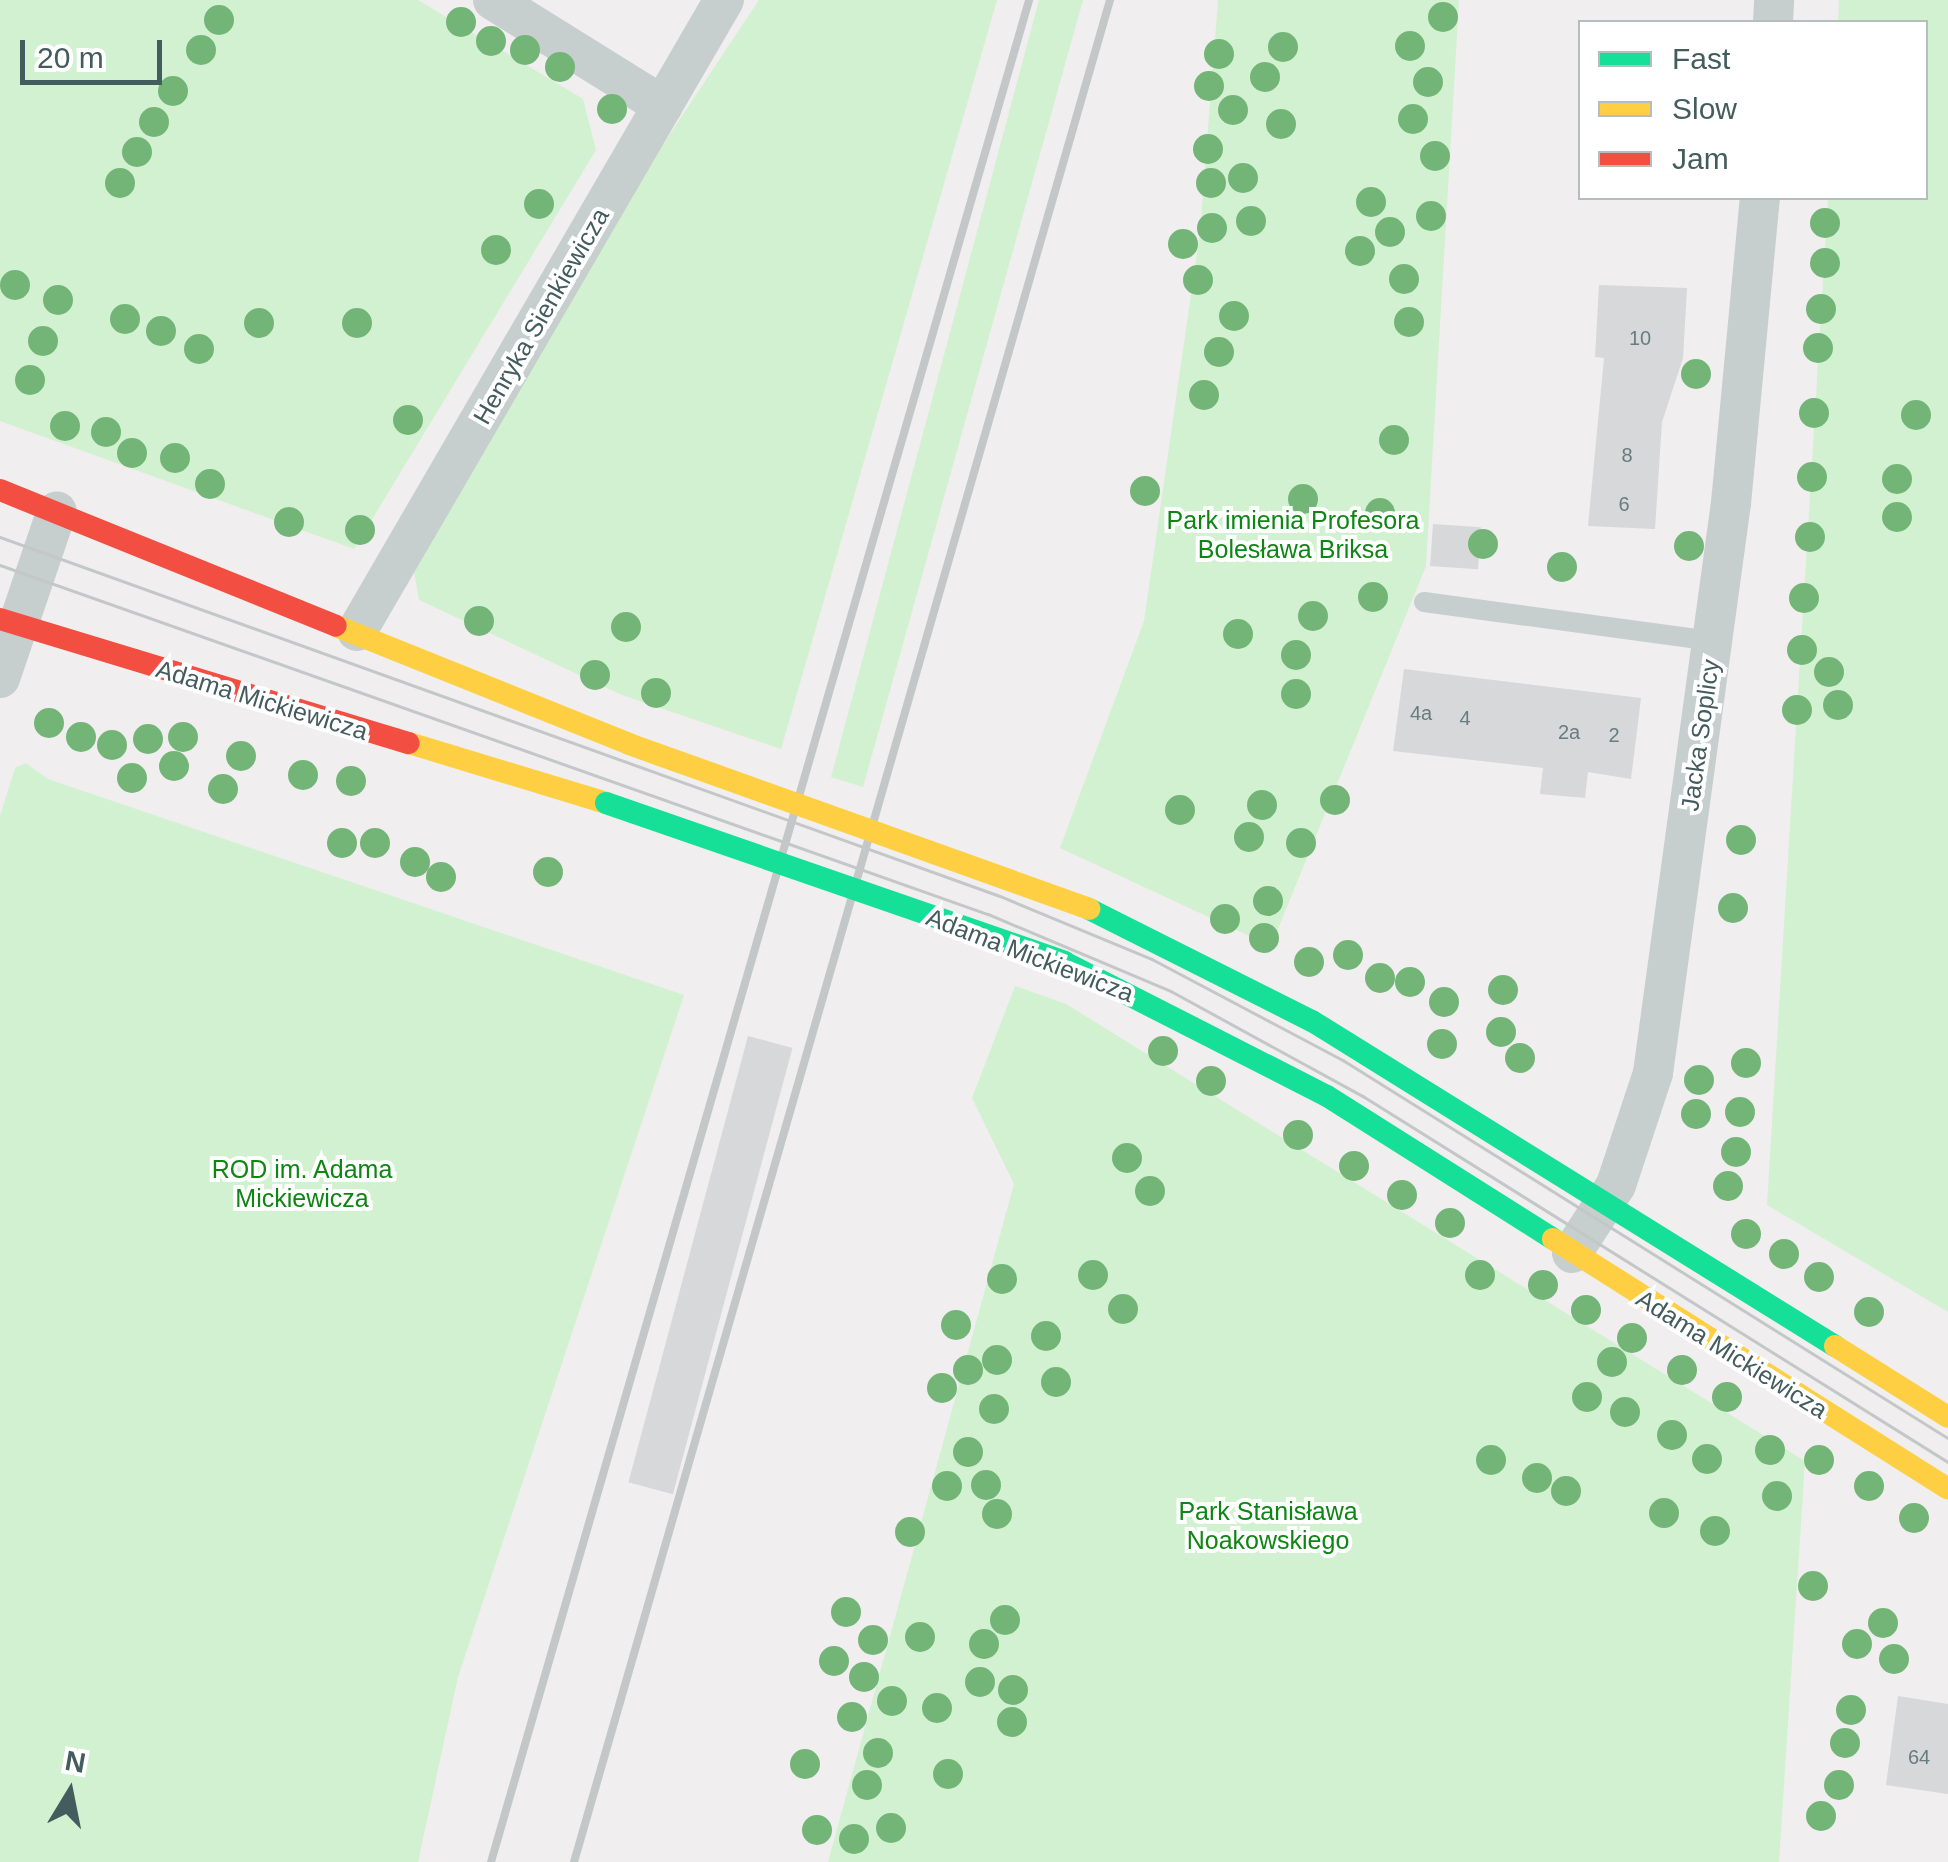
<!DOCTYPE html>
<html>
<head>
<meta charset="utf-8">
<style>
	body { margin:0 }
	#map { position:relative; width:1948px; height:1862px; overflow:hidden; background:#f0eeef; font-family:Helvetica,sans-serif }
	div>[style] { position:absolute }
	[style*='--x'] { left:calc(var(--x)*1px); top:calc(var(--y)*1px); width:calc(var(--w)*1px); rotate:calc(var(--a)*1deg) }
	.green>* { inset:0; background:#d2f1d0 }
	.building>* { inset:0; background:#d6d8d9; transform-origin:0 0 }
	.lane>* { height:20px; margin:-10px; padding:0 10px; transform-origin:10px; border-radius:10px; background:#c7cece }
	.street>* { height:40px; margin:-20px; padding:0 20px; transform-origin:20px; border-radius:20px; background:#c7cece }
	.fast>* { height:22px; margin:-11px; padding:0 11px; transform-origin:11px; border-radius:11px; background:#16e098 }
	.slow>* { height:22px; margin:-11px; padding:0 11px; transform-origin:11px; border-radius:11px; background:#ffcf43 }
	.jam>* { height:22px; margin:-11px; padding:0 11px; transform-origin:11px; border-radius:11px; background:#f24e42 }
	.tram>* { height:2.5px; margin:-1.25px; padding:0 1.25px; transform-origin:1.25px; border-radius:1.25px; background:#c3c7c8 }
	.rail>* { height:8px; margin:-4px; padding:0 4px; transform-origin:4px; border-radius:4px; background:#c3c7c8 }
	.fast-bridge>* { height:22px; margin:-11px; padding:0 11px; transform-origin:11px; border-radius:11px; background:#16e098 }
	.slow-bridge>* { height:22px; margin:-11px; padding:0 11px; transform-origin:11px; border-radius:11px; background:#ffcf43 }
	.trees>* { width:30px; height:30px; margin:-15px; border-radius:50%; background:#73b577 }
	span { translate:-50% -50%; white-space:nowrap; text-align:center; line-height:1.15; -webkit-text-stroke:8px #fff; paint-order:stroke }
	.number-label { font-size:20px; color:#6a7c7d }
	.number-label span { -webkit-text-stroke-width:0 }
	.street-label { font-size:25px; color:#445c5d }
	.park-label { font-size:25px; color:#0d8614 }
	.legend { position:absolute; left:1578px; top:20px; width:350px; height:180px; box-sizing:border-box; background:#fff; border:2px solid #b4bebe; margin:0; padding:12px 18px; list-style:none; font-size:30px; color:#445c5d }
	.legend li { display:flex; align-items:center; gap:20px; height:50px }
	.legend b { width:50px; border:2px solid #b4bebe }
	.north { position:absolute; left:20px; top:1742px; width:100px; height:100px; -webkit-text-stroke:8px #fff; paint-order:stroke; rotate:10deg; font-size:28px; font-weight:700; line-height:40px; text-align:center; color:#445c5d }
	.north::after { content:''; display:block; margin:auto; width:35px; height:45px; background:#445c5d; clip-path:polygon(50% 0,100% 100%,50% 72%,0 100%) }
	.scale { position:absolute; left:20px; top:40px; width:142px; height:45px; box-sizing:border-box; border:5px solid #445c5d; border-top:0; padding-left:12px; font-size:30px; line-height:35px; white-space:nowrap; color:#445c5d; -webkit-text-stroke:8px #fff; paint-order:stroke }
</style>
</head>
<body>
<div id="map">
	<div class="green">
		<div style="clip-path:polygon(0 0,418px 0,583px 99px,596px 150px,354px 549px,0 421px)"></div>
		<div style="clip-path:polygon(759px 0,997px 0,781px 749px,622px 695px,419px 600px,414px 572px,628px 197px)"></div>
		<div style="clip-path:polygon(1039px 0,1083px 0,863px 787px,831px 777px)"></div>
		<div style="clip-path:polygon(1218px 0,1459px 0,1426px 566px,1271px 946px,1060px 848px,1144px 621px,1200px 232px)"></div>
		<div style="clip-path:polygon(1839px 0,1948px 0,1948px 1312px,1767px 1205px,1828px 198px,1926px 198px,1926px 22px,1838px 22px)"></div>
		<div style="clip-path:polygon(26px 763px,48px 779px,684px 995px,458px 1677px,418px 1862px,0 1862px,0 816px,15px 768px)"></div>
		<div style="clip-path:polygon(1015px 986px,1066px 1004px,1805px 1461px,1779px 1862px,828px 1862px,1014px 1184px,972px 1098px)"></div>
	</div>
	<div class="building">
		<div style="clip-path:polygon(1599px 285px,1687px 288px,1683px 358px,1662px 422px,1655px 529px,1588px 526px,1604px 358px,1595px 357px)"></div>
		<div style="left:1433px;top:524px;width:48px;height:42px;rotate:4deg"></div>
		<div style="clip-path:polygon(1404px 669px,1641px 698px,1631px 779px,1588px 772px,1585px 798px,1540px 794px,1543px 768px,1393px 751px)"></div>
		<div style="left:748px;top:1036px;width:46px;height:462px;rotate:15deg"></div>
		<div style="clip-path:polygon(1898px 1696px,1948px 1704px,1948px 1794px,1886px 1785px)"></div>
	</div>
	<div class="lane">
		<div style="--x:1424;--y:602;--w:292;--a:7.7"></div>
	</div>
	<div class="street">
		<div style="--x:493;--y:0;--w:200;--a:31.9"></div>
		<div style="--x:1773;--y:22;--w:22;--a:-87"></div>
		<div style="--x:357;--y:631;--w:730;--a:-59.82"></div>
		<div style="--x:0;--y:678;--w:176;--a:-71.2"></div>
		<div style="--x:1572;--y:1253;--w:81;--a:-57.1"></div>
		<div style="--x:1616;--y:1185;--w:118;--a:-71.7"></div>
		<div style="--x:1653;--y:1073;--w:575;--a:-82.21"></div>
		<div style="--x:1731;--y:503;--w:306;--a:-84.6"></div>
	</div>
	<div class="fast">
		<div style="--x:1089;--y:909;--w:250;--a:26.7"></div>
		<div style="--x:1312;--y:1021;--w:616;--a:31.86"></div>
		<div style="--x:1064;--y:962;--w:295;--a:27"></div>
		<div style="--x:1327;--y:1096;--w:267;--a:32.3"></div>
	</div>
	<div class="slow">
		<div style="--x:336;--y:626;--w:316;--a:21.9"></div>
		<div style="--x:409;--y:743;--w:206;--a:16.9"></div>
		<div style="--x:1553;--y:1239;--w:467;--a:32.3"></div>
		<div style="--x:1835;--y:1346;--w:133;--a:32.1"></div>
	</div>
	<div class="jam">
		<div style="--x:0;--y:490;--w:362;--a:22"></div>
		<div style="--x:0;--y:619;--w:427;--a:16.9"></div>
	</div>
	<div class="tram">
		<div style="--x:0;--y:537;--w:1062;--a:19.75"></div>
		<div style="--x:1000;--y:896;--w:165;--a:22.5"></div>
		<div style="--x:1152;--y:959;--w:216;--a:27.9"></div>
		<div style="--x:1343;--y:1060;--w:713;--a:32"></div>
		<div style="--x:0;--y:565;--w:1048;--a:19.46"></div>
		<div style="--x:988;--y:914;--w:199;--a:22.8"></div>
		<div style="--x:1171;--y:991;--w:219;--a:28.7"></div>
		<div style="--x:1363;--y:1096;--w:690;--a:32.03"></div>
	</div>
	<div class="rail">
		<div style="--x:491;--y:1862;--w:1938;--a:-73.88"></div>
		<div style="--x:574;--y:1862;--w:1938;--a:-73.94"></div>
	</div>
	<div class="fast-bridge">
		<div style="--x:606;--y:803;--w:485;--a:19.1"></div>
	</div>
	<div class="slow-bridge">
		<div style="--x:629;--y:744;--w:489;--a:19.7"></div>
	</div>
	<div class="trees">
		<div style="left:1443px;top:17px"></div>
		<div style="left:219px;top:20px"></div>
		<div style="left:461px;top:22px"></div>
		<div style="left:491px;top:41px"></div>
		<div style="left:1410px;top:46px"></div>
		<div style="left:1283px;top:47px"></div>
		<div style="left:201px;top:50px"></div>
		<div style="left:525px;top:50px"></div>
		<div style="left:1219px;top:54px"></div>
		<div style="left:560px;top:67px"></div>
		<div style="left:1265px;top:77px"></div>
		<div style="left:1428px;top:82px"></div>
		<div style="left:1209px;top:86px"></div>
		<div style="left:173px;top:91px"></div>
		<div style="left:612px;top:109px"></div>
		<div style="left:1233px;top:110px"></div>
		<div style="left:1413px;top:119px"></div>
		<div style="left:154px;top:122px"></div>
		<div style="left:1281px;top:124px"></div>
		<div style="left:1208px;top:149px"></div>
		<div style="left:137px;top:152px"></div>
		<div style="left:1435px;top:156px"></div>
		<div style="left:1243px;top:178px"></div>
		<div style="left:120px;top:183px"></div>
		<div style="left:1211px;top:183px"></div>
		<div style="left:1371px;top:202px"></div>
		<div style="left:539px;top:204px"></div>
		<div style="left:1431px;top:216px"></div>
		<div style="left:1251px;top:221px"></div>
		<div style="left:1825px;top:223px"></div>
		<div style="left:1212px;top:228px"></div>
		<div style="left:1390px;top:232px"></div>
		<div style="left:1183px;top:244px"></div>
		<div style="left:496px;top:250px"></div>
		<div style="left:1360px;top:251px"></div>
		<div style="left:1825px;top:263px"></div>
		<div style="left:1404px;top:279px"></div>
		<div style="left:1198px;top:280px"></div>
		<div style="left:15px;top:285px"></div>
		<div style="left:58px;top:300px"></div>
		<div style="left:1821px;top:309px"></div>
		<div style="left:1234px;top:316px"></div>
		<div style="left:125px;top:319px"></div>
		<div style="left:1409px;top:322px"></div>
		<div style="left:259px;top:323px"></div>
		<div style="left:357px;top:323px"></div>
		<div style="left:161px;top:331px"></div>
		<div style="left:43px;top:341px"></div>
		<div style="left:1818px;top:348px"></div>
		<div style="left:199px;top:349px"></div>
		<div style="left:1219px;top:352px"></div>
		<div style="left:1696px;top:374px"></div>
		<div style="left:30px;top:380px"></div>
		<div style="left:1204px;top:395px"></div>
		<div style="left:1814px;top:413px"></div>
		<div style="left:1916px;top:415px"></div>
		<div style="left:408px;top:420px"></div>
		<div style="left:65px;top:426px"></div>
		<div style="left:106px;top:432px"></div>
		<div style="left:1394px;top:440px"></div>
		<div style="left:132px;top:453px"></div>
		<div style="left:175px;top:458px"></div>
		<div style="left:1812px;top:477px"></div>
		<div style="left:1897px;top:479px"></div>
		<div style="left:210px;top:484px"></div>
		<div style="left:1145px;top:491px"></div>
		<div style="left:1303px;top:499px"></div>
		<div style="left:1380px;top:513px"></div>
		<div style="left:1897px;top:517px"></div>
		<div style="left:289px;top:522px"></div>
		<div style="left:360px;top:530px"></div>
		<div style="left:1810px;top:537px"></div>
		<div style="left:1483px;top:544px"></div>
		<div style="left:1689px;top:546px"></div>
		<div style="left:1562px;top:567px"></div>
		<div style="left:1373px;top:597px"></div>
		<div style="left:1804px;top:598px"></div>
		<div style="left:1313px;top:616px"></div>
		<div style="left:479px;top:621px"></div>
		<div style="left:626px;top:627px"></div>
		<div style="left:1238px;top:634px"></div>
		<div style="left:1802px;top:650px"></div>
		<div style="left:1296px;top:655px"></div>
		<div style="left:1829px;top:672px"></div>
		<div style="left:595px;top:675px"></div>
		<div style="left:656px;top:693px"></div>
		<div style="left:1296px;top:694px"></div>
		<div style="left:1838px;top:705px"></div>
		<div style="left:1797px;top:710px"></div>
		<div style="left:49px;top:723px"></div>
		<div style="left:81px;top:737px"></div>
		<div style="left:183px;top:737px"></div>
		<div style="left:148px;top:739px"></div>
		<div style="left:112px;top:745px"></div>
		<div style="left:241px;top:756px"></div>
		<div style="left:174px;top:766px"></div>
		<div style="left:303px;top:775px"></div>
		<div style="left:132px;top:778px"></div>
		<div style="left:351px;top:781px"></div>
		<div style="left:223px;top:789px"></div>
		<div style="left:1335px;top:800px"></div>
		<div style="left:1262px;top:805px"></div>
		<div style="left:1180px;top:810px"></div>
		<div style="left:1249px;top:837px"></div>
		<div style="left:1741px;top:840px"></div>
		<div style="left:342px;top:843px"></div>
		<div style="left:375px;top:843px"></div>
		<div style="left:1301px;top:843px"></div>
		<div style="left:415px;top:862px"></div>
		<div style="left:548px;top:872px"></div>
		<div style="left:441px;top:877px"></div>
		<div style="left:1268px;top:901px"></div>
		<div style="left:1733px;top:908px"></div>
		<div style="left:1225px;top:919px"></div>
		<div style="left:1264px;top:938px"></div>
		<div style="left:1348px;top:955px"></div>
		<div style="left:1309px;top:962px"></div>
		<div style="left:1380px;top:978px"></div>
		<div style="left:1410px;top:982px"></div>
		<div style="left:1503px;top:990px"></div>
		<div style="left:1444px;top:1002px"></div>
		<div style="left:1501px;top:1032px"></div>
		<div style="left:1442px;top:1044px"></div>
		<div style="left:1163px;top:1051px"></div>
		<div style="left:1520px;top:1058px"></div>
		<div style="left:1746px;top:1063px"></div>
		<div style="left:1699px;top:1080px"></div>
		<div style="left:1211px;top:1081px"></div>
		<div style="left:1740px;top:1112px"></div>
		<div style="left:1696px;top:1114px"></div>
		<div style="left:1298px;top:1135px"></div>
		<div style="left:1736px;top:1152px"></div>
		<div style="left:1127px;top:1158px"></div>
		<div style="left:1354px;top:1166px"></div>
		<div style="left:1728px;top:1186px"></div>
		<div style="left:1150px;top:1191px"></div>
		<div style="left:1402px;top:1195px"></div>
		<div style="left:1450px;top:1223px"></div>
		<div style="left:1746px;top:1234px"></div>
		<div style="left:1784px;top:1254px"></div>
		<div style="left:1093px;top:1275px"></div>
		<div style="left:1480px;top:1275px"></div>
		<div style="left:1819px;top:1277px"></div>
		<div style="left:1002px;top:1279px"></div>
		<div style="left:1543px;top:1285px"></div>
		<div style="left:1123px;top:1309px"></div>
		<div style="left:1586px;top:1310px"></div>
		<div style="left:1869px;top:1312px"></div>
		<div style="left:956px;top:1325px"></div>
		<div style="left:1046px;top:1336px"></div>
		<div style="left:1632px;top:1338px"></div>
		<div style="left:997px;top:1360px"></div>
		<div style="left:1612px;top:1362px"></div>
		<div style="left:968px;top:1370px"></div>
		<div style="left:1682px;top:1370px"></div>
		<div style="left:1056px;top:1382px"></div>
		<div style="left:942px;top:1388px"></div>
		<div style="left:1587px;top:1397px"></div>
		<div style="left:1727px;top:1397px"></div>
		<div style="left:994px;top:1409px"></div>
		<div style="left:1625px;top:1412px"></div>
		<div style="left:1672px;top:1435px"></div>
		<div style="left:1770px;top:1450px"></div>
		<div style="left:968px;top:1452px"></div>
		<div style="left:1707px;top:1459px"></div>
		<div style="left:1491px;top:1460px"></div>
		<div style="left:1819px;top:1460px"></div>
		<div style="left:1537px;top:1478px"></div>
		<div style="left:986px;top:1485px"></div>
		<div style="left:947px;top:1486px"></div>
		<div style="left:1869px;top:1486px"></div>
		<div style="left:1566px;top:1491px"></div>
		<div style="left:1777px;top:1496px"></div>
		<div style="left:1664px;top:1513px"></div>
		<div style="left:997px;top:1514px"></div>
		<div style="left:1914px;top:1518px"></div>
		<div style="left:1715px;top:1531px"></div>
		<div style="left:910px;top:1532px"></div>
		<div style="left:1813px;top:1586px"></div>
		<div style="left:846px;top:1612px"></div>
		<div style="left:1005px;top:1620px"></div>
		<div style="left:1883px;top:1623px"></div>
		<div style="left:920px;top:1637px"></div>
		<div style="left:873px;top:1640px"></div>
		<div style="left:984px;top:1644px"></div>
		<div style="left:1857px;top:1644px"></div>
		<div style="left:1894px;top:1659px"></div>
		<div style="left:834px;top:1661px"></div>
		<div style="left:864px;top:1677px"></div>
		<div style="left:980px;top:1682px"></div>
		<div style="left:1013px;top:1690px"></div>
		<div style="left:892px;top:1701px"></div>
		<div style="left:937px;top:1708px"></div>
		<div style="left:1851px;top:1710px"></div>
		<div style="left:852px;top:1717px"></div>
		<div style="left:1012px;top:1722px"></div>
		<div style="left:1845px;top:1743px"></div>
		<div style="left:878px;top:1753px"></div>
		<div style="left:805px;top:1764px"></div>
		<div style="left:948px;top:1774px"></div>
		<div style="left:867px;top:1785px"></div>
		<div style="left:1839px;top:1785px"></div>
		<div style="left:1821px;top:1816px"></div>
		<div style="left:891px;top:1828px"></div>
		<div style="left:817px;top:1830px"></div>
		<div style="left:854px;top:1839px"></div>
	</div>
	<div class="number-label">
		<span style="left:1640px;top:338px">10</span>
		<span style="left:1627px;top:455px">8</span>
		<span style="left:1624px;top:504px">6</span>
		<span style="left:1421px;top:713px">4a</span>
		<span style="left:1465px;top:718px">4</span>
		<span style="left:1569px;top:732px">2a</span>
		<span style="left:1614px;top:735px">2</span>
		<span style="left:1919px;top:1757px">64</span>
	</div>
	<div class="street-label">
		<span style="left:541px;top:316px;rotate:-60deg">Henryka Sienkiewicza</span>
		<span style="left:262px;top:700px;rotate:17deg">Adama Mickiewicza</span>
		<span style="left:1700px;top:735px;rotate:-82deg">Jacka Soplicy</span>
		<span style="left:1030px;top:955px;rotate:21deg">Adama Mickiewicza</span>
		<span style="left:1732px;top:1354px;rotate:32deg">Adama Mickiewicza</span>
	</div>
	<div class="park-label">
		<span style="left:1293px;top:535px">Park imienia Profesora<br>Bolesława Briksa</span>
		<span style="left:302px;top:1184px">ROD im. Adama<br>Mickiewicza</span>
		<span style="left:1268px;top:1526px">Park Stanisława<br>Noakowskiego</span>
	</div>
	<ul class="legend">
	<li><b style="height:12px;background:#16e098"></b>Fast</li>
	<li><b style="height:12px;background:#ffcf43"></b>Slow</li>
	<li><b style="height:12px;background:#f24e42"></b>Jam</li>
	</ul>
	<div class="north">N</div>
	<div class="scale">20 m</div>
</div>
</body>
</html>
